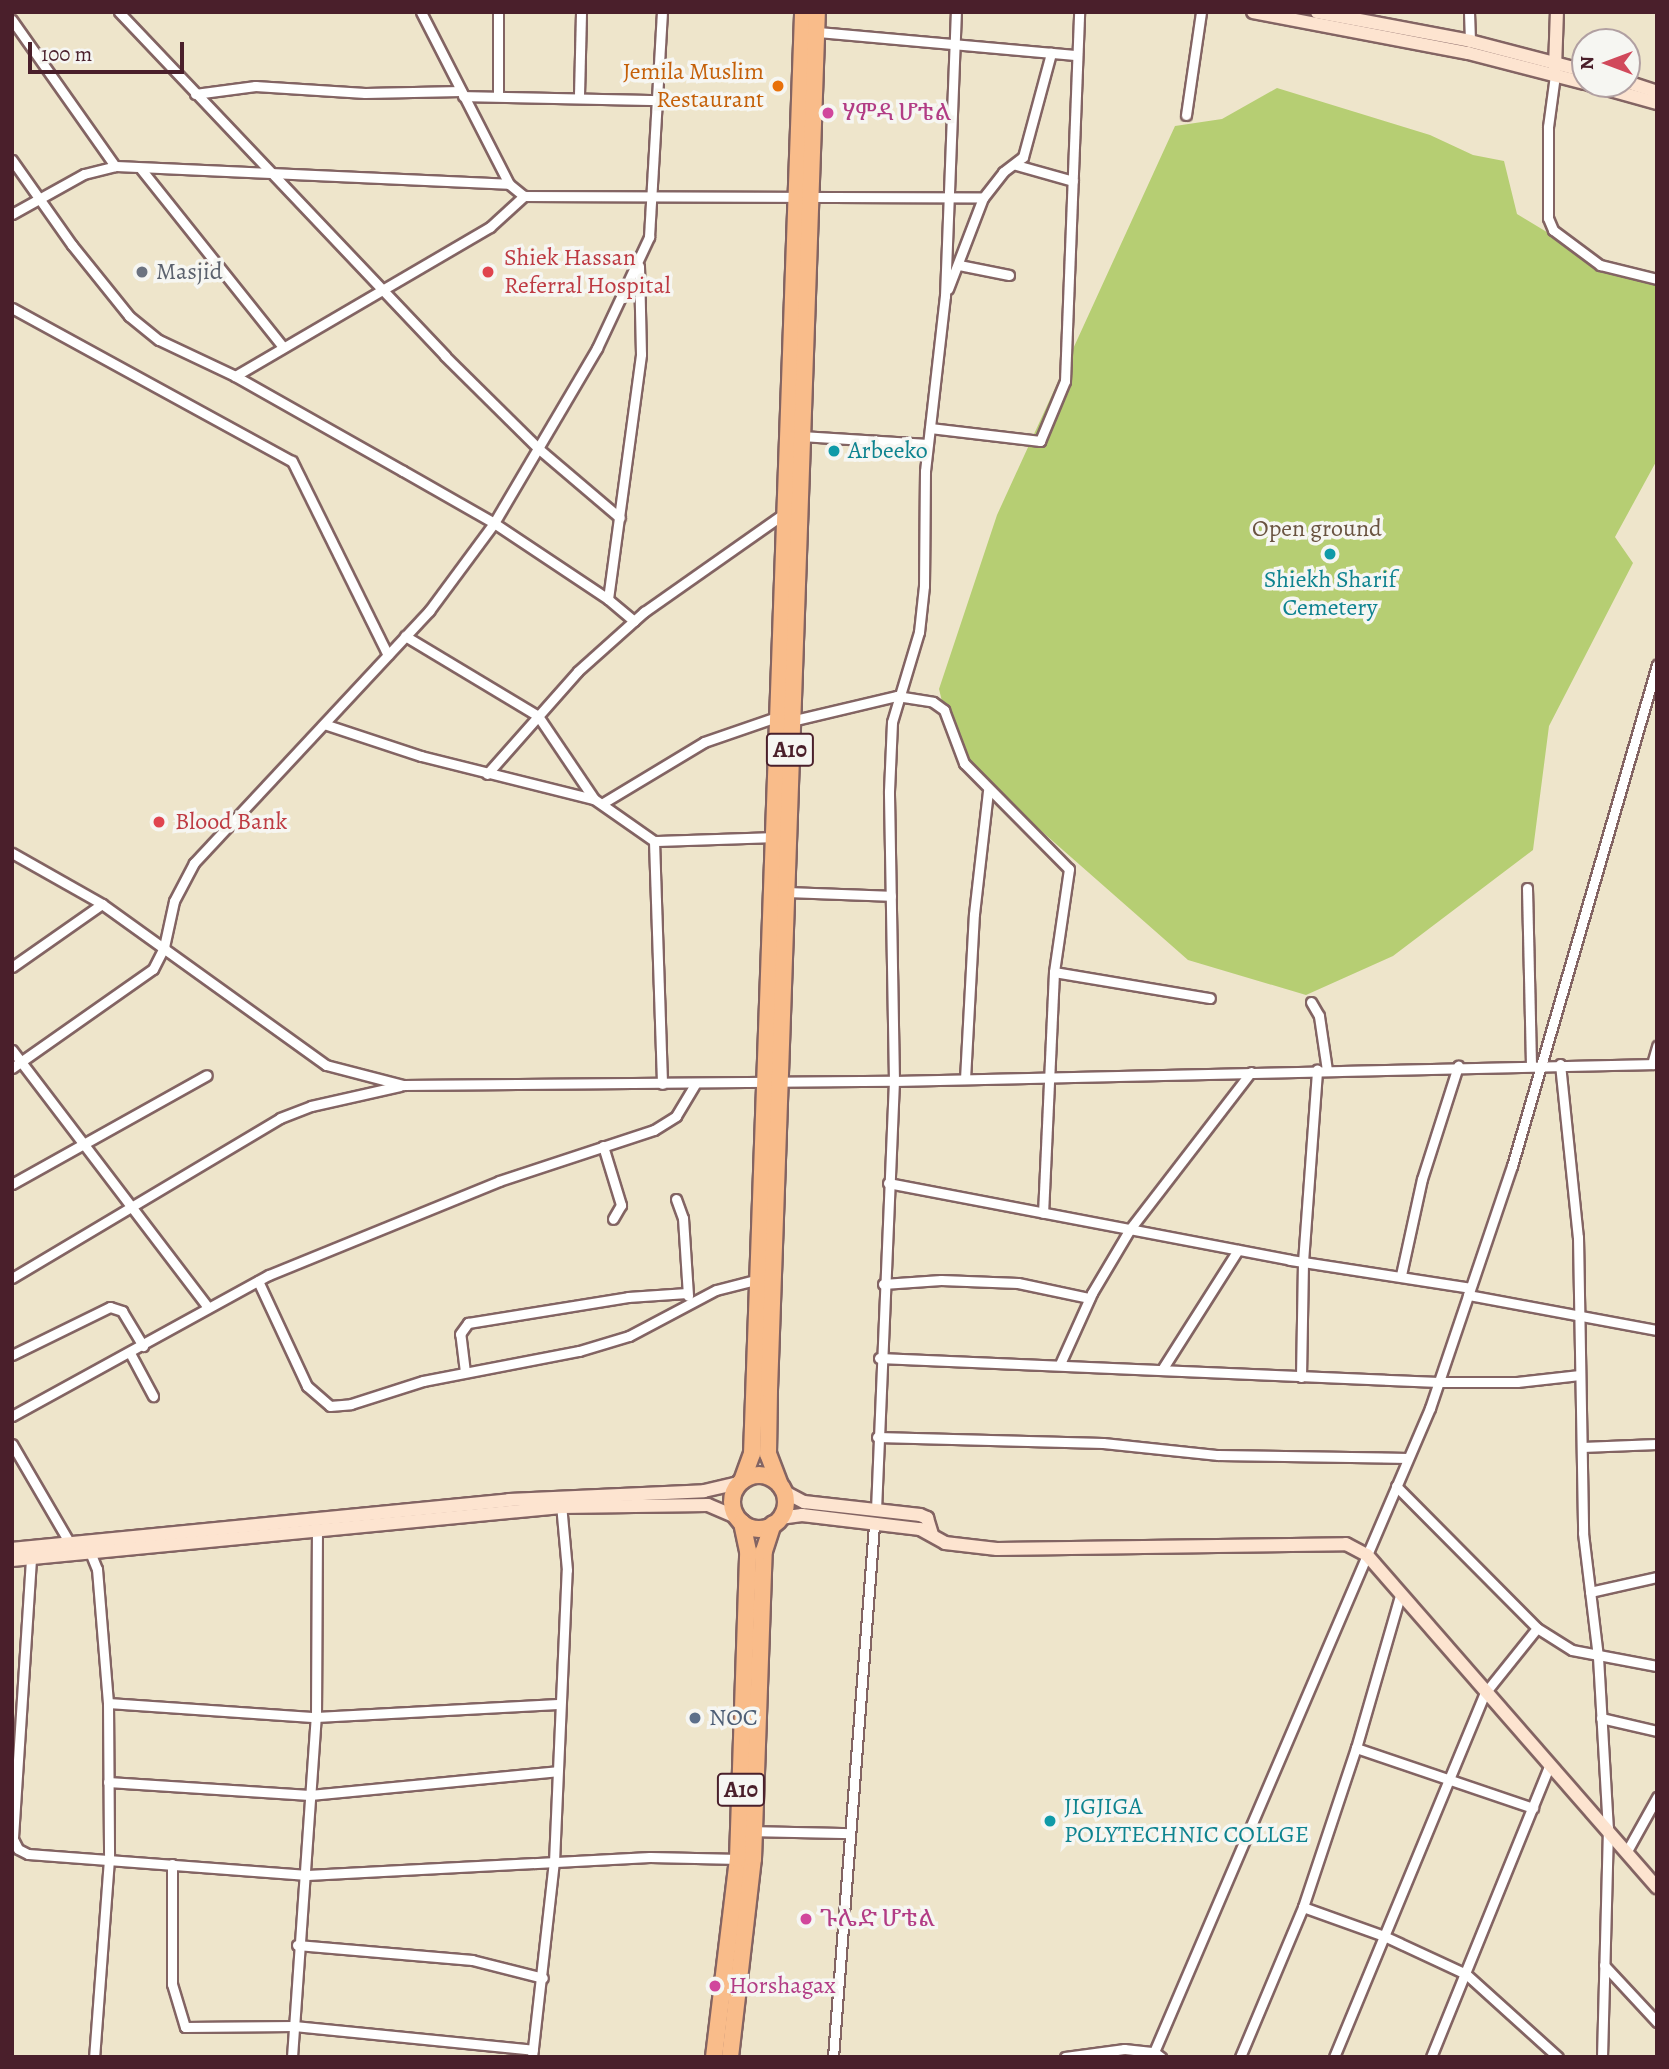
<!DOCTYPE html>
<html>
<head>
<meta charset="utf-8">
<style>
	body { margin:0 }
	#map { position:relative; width:1669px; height:2069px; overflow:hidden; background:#eee5cb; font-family:Alegreya,"Noto Serif Ethiopic",serif }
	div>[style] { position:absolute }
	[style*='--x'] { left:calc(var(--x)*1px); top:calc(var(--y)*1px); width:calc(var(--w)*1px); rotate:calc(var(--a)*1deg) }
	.green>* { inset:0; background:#b6ce73 }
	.roads { filter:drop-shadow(2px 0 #836463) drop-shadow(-2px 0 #836463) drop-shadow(0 2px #836463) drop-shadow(0 -2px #836463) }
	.street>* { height:9px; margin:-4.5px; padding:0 4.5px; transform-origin:4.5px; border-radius:4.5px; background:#fff }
	.secondary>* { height:12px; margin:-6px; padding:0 6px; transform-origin:6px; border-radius:6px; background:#fde4d0 }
	.highway>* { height:16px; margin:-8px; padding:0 8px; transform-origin:8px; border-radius:8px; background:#f9bc8a }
	.highway>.ring { margin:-8px; padding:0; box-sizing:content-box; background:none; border:16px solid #f9bc8a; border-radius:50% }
	.dots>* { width:19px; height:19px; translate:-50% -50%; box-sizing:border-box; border:4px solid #f6f6f2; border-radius:50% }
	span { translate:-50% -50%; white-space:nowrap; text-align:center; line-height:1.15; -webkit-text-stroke:7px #f6f6f2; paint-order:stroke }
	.shield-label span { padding:2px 5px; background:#f6f6f2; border:2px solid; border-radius:5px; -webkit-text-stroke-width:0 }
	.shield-label { font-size:23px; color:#4a1f2b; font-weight:700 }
	.food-label { font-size:24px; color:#c56008 }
	.right { translate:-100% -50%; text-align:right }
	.hotel-label { font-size:24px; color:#b23c85 }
	.left { translate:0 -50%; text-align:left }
	.health-label { font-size:24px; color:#be3a42 }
	.worship-label { font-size:24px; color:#5b616d }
	.culture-label { font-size:24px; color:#0d838f }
	.park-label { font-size:24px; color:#6a5441 }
	.service-label { font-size:24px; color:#4e5e75 }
	.frame { position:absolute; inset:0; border:14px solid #4a1f2b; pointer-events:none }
	.north { position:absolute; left:1571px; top:28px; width:70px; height:70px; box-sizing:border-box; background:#f6f6f2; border:2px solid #b1a0a2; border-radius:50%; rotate:270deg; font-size:19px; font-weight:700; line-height:28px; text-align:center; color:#4a1f2b }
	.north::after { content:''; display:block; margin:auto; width:24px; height:32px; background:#d1495b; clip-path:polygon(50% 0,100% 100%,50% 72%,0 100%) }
	.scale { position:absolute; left:28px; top:42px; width:156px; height:32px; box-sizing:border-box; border:4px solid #4a1f2b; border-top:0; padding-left:9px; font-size:21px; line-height:24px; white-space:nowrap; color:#4a1f2b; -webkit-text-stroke:5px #f6f6f2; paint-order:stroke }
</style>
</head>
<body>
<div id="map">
	<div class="green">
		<div style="clip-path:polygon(1277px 88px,1430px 135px,1473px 155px,1504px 161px,1517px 214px,1613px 272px,1657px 283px,1657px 460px,1615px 537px,1633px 563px,1549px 726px,1533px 850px,1393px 956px,1306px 995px,1188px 960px,955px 755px,939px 689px,997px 515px,1175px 126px,1222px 119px)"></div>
	</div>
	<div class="roads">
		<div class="street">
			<div style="--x:119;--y:12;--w:474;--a:46.5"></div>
			<div style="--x:445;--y:356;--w:132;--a:44.7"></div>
			<div style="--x:539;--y:449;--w:106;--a:40.4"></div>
			<div style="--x:421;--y:12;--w:193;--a:62.9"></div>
			<div style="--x:509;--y:184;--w:19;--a:39"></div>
			<div style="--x:524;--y:196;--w:459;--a:0.2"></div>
			<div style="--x:498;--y:12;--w:83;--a:90"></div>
			<div style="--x:1469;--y:12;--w:29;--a:88"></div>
			<div style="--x:12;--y:20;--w:179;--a:54.8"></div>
			<div style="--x:817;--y:32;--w:260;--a:5.1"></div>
			<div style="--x:1555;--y:75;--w:52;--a:97.7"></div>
			<div style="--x:1548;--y:127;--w:91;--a:90"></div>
			<div style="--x:1548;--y:218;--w:13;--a:67"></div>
			<div style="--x:1553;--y:230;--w:59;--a:36.7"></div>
			<div style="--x:1600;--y:265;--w:59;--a:13.8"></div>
			<div style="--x:195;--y:94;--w:61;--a:-7.6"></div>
			<div style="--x:255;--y:86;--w:110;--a:3.6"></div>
			<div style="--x:365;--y:93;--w:96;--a:-1.2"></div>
			<div style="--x:579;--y:95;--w:83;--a:-88.6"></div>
			<div style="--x:463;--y:96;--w:194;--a:1.2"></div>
			<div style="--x:1186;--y:115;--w:104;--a:-81.7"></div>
			<div style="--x:12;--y:160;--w:104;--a:54.8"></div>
			<div style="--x:72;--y:245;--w:91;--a:51.2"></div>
			<div style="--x:129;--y:316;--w:38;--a:39"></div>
			<div style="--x:159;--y:340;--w:84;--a:25.3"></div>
			<div style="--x:235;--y:376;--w:193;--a:29.5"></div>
			<div style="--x:403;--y:471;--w:105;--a:29.7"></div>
			<div style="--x:494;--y:523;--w:137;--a:33.7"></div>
			<div style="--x:1016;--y:165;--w:59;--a:15.7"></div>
			<div style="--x:141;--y:169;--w:228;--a:51.4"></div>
			<div style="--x:12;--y:214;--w:82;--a:-29.1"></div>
			<div style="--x:84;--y:174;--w:32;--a:-14"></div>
			<div style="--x:115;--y:166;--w:394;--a:2.6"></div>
			<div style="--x:959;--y:265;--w:51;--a:11.3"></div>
			<div style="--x:948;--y:289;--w:97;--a:-69"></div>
			<div style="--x:983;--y:198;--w:33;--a:-52"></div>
			<div style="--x:1003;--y:172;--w:25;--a:-37"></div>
			<div style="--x:1023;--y:157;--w:108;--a:-74.9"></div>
			<div style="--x:12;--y:308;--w:319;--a:28.7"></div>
			<div style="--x:292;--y:461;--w:216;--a:63.7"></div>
			<div style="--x:235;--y:376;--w:295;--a:-30.3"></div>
			<div style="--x:490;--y:227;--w:46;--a:-42.4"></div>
			<div style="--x:930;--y:428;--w:111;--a:6.7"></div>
			<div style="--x:1040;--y:441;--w:65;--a:-67.4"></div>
			<div style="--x:1065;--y:381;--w:369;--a:-87.8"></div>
			<div style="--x:801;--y:436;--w:127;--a:3.6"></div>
			<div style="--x:634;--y:621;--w:34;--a:-140"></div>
			<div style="--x:608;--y:599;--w:247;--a:-82.3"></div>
			<div style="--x:641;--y:354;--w:88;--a:-91.3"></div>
			<div style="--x:405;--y:636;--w:155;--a:31"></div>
			<div style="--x:538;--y:716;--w:100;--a:56"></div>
			<div style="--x:791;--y:721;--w:109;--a:-13.3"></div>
			<div style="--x:897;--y:696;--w:36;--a:9"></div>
			<div style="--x:933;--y:702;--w:14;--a:36"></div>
			<div style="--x:944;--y:710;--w:57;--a:69.3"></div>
			<div style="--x:964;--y:763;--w:149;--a:45.3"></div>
			<div style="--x:1069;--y:869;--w:104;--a:98.3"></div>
			<div style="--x:1054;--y:972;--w:241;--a:92.6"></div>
			<div style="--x:324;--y:724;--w:102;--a:18.3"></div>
			<div style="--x:421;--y:756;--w:178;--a:14"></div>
			<div style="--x:594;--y:799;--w:73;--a:35"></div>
			<div style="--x:654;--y:841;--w:243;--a:88.1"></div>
			<div style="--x:487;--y:774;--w:137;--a:-48.5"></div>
			<div style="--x:578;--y:671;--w:89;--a:-41.8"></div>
			<div style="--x:644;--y:612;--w:172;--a:-35.1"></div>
			<div style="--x:603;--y:803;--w:118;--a:-31.1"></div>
			<div style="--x:704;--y:742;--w:76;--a:-19.1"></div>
			<div style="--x:654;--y:841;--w:118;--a:-1.9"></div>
			<div style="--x:12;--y:853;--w:103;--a:29.5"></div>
			<div style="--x:102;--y:904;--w:276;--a:35.7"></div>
			<div style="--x:326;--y:1065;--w:80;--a:14.6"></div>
			<div style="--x:403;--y:1085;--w:491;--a:-0.5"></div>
			<div style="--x:894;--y:1081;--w:763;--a:-1.28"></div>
			<div style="--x:1527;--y:888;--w:176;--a:88.7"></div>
			<div style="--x:784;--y:892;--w:107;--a:2.1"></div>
			<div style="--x:12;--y:967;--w:110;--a:-35"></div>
			<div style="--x:1054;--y:972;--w:158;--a:9.5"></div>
			<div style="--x:1311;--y:1002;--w:16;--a:60"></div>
			<div style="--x:1319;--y:1016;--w:55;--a:81.6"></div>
			<div style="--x:12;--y:1050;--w:323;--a:52.7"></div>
			<div style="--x:1560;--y:1064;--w:174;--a:84.1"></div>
			<div style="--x:1578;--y:1237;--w:296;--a:89"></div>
			<div style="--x:1583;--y:1533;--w:125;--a:83.1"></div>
			<div style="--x:1598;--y:1657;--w:171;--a:86.7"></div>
			<div style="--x:1608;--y:1828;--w:229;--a:91.5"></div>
			<div style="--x:1652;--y:1064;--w:19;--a:-74"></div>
			<div style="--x:12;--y:1068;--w:172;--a:-35.1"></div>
			<div style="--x:153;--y:969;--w:25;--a:-63"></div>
			<div style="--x:164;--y:947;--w:47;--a:-77.7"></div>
			<div style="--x:174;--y:901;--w:43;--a:-62.2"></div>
			<div style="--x:194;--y:863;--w:345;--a:-47"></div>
			<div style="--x:429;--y:611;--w:109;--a:-53.5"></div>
			<div style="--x:494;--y:523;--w:203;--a:-59.5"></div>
			<div style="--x:597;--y:348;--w:123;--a:-64.9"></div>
			<div style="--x:649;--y:237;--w:225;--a:-86.7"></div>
			<div style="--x:965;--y:1079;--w:165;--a:-86.9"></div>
			<div style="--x:974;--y:914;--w:124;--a:-83.5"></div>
			<div style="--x:603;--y:1146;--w:62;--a:73"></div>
			<div style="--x:621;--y:1205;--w:16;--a:120"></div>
			<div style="--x:888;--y:1183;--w:409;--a:10.8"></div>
			<div style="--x:1290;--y:1260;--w:182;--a:8.8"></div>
			<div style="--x:12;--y:1184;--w:223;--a:-29.2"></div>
			<div style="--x:676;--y:1199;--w:20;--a:70"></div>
			<div style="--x:683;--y:1218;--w:78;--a:86.3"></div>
			<div style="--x:1401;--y:1275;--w:98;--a:-77.7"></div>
			<div style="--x:1422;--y:1179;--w:119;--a:-72.3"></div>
			<div style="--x:12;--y:1278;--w:312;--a:-30.8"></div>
			<div style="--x:280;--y:1118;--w:33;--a:-21"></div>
			<div style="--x:311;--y:1106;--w:91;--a:-12.7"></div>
			<div style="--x:258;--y:1281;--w:116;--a:65"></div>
			<div style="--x:307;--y:1386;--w:30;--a:41"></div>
			<div style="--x:330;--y:1406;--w:21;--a:-5"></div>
			<div style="--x:351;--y:1404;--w:76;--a:-17.7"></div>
			<div style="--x:423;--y:1381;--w:159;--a:-10.9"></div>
			<div style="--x:579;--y:1351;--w:52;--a:-16.7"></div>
			<div style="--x:629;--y:1336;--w:98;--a:-27.9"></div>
			<div style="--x:716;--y:1290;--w:40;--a:-14.4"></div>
			<div style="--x:883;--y:1284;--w:58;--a:-3.9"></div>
			<div style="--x:941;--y:1280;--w:77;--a:2.2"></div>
			<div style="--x:1018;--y:1283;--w:73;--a:11.9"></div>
			<div style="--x:1468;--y:1295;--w:192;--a:10.5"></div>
			<div style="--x:130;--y:1353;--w:49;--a:61.9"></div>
			<div style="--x:12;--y:1355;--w:109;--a:-26.1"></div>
			<div style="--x:110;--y:1307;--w:13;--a:18"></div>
			<div style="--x:122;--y:1311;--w:41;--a:59"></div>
			<div style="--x:879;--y:1358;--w:560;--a:2.46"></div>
			<div style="--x:1438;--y:1382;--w:79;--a:0"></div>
			<div style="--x:1517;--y:1382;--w:63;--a:-6.3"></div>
			<div style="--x:1060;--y:1364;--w:78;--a:-65.7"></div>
			<div style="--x:1092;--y:1293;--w:74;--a:-59.3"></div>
			<div style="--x:1130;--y:1229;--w:198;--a:-52.4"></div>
			<div style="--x:1163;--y:1368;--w:140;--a:-57.6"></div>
			<div style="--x:465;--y:1372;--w:38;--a:-97"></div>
			<div style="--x:460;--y:1334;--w:14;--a:-54"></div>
			<div style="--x:468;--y:1323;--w:162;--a:-9.2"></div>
			<div style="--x:628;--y:1297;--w:59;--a:-3.9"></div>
			<div style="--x:1301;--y:1377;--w:115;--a:-89"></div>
			<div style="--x:1303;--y:1262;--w:193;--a:-85.8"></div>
			<div style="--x:12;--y:1416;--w:293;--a:-28.8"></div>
			<div style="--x:269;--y:1275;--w:248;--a:-22.2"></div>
			<div style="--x:499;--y:1181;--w:163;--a:-18.2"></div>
			<div style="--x:654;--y:1130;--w:26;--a:-32"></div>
			<div style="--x:676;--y:1116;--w:37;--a:-59"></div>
			<div style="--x:877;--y:1437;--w:226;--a:1.5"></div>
			<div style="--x:1103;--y:1443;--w:116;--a:6"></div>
			<div style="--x:1218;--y:1455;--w:190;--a:0.9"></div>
			<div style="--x:12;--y:1444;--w:119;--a:59.8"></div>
			<div style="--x:1582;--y:1447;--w:75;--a:-2.3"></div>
			<div style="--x:1396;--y:1486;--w:200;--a:45.2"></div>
			<div style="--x:1537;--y:1628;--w:41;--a:32.2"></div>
			<div style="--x:1572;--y:1650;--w:86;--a:10.7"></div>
			<div style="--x:876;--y:1510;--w:429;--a:-87.6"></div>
			<div style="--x:894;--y:1081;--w:290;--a:-91"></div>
			<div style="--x:889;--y:791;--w:69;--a:-87.5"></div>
			<div style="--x:892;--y:722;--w:94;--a:-73.3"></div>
			<div style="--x:919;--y:632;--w:46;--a:-83.8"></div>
			<div style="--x:924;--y:586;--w:115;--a:-89.5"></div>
			<div style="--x:925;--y:471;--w:176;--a:-83.5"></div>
			<div style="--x:945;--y:296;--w:284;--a:-87.8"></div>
			<div style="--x:88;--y:1547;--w:24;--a:68"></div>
			<div style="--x:97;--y:1569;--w:134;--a:85.3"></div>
			<div style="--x:108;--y:1703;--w:156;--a:89.6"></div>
			<div style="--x:109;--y:1859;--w:199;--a:94.3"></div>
			<div style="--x:31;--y:1559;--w:281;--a:93.7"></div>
			<div style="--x:13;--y:1839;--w:11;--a:63"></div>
			<div style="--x:18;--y:1849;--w:11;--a:27"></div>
			<div style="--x:28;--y:1854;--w:280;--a:4.3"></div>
			<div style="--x:307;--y:1875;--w:343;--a:-3"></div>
			<div style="--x:650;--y:1857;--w:90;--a:1.3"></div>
			<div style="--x:1590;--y:1592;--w:69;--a:-12.6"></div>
			<div style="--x:108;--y:1703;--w:208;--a:3.9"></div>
			<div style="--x:316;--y:1717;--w:242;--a:-3.1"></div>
			<div style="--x:1601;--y:1718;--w:57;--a:13.1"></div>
			<div style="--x:1356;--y:1748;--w:187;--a:18.7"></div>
			<div style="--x:108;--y:1782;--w:202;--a:3.7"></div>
			<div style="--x:310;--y:1795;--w:248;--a:-5.5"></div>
			<div style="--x:751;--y:1831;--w:98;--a:1.2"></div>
			<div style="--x:1627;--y:1851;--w:62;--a:-60.9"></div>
			<div style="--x:172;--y:1864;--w:120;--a:90"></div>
			<div style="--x:172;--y:1984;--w:45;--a:73.2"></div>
			<div style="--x:185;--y:2027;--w:109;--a:-0.5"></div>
			<div style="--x:294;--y:2026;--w:240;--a:5.7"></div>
			<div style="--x:1303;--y:1907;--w:86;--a:19.7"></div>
			<div style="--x:1384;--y:1936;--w:90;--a:24.9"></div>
			<div style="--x:1466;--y:1974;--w:124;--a:42.1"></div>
			<div style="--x:297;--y:1945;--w:176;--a:4.9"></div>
			<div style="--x:472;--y:1960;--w:73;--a:14.2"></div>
			<div style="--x:1604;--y:1965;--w:78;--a:47.1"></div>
			<div style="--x:1154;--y:2052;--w:701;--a:-66.8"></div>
			<div style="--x:1430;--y:1408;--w:256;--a:-71.3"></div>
			<div style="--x:1512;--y:1166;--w:522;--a:-73.86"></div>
			<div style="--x:292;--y:2057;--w:341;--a:-86"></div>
			<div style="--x:316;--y:1717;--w:189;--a:-89.7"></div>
			<div style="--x:532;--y:2057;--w:196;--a:-83.6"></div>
			<div style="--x:554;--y:1862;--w:292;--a:-87.5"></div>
			<div style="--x:567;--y:1570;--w:66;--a:-95.2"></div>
			<div style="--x:833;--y:2057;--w:534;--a:-85.59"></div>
			<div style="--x:1065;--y:2057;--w:60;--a:-7.7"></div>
			<div style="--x:1124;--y:2049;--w:30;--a:6"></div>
			<div style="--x:1154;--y:2052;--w:9;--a:36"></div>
			<div style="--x:1240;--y:2057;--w:163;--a:-67.2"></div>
			<div style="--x:1303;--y:1907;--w:168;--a:-71.6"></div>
			<div style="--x:1356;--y:1748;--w:158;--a:-73.9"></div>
			<div style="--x:1334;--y:2057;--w:394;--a:-67.5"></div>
			<div style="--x:1485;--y:1693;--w:83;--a:-51.3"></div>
			<div style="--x:1431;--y:2057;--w:316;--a:-67.9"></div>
		</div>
		<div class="secondary">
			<div style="--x:1253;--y:12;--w:219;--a:10.8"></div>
			<div style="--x:1468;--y:53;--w:121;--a:14.4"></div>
			<div style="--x:1317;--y:12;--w:156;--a:10.7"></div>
			<div style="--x:1470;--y:41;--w:119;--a:14.6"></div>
			<div style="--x:1555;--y:68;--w:56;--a:-88"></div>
			<div style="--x:1627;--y:82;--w:32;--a:18"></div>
			<div style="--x:1589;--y:84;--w:71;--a:15.6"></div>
			<div style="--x:783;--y:1491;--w:24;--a:28"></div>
			<div style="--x:804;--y:1502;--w:117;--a:6.4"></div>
			<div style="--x:920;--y:1515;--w:8;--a:23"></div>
			<div style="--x:927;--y:1518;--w:17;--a:73"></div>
			<div style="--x:780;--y:1518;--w:22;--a:-8"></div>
			<div style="--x:802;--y:1515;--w:119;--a:6.8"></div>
			<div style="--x:920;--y:1529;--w:29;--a:29"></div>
			<div style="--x:945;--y:1543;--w:52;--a:6.6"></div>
			<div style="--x:997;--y:1549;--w:349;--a:-0.8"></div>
			<div style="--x:1346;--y:1544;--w:24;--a:28"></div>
			<div style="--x:1367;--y:1555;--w:441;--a:48.9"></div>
			<div style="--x:12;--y:1549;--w:499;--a:-5.6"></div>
			<div style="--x:509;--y:1500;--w:195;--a:-2.6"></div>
			<div style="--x:704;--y:1491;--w:36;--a:-13"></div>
			<div style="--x:12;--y:1560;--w:552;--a:-5.51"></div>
			<div style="--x:561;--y:1507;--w:147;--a:-0.8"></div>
			<div style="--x:708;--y:1505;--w:33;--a:23"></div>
		</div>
		<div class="highway">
			<div class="ring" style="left:732px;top:1475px;width:38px;height:38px"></div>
			<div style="--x:742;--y:1481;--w:29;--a:-70"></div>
			<div style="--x:752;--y:1454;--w:1443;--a:-87.97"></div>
			<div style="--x:780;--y:1485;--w:33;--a:-111"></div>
			<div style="--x:768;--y:1454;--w:64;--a:-89.1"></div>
			<div style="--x:769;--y:1390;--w:1379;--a:-88.01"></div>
			<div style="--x:714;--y:2057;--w:199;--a:-83.1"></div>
			<div style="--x:738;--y:1859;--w:308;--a:-88.1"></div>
			<div style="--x:748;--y:1551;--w:29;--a:-102"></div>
			<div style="--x:730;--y:2057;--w:199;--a:-83.4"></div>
			<div style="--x:753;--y:1859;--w:308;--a:-88"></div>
			<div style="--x:764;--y:1551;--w:28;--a:-72"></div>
		</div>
	</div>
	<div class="dots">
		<div style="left:778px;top:86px;background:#e8710a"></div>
		<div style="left:828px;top:113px;background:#d1479c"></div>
		<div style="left:142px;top:272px;background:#6b7280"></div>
		<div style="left:488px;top:272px;background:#e0444e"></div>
		<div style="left:834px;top:451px;background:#0f9aa8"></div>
		<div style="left:1330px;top:554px;background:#0f9aa8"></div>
		<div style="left:159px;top:822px;background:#e0444e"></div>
		<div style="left:695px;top:1718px;background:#5c6f8a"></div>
		<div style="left:1050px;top:1821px;background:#0f9aa8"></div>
		<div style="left:806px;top:1919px;background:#d1479c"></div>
		<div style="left:715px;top:1986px;background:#d1479c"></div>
	</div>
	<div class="shield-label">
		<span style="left:790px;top:750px">A10</span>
		<span style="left:741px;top:1790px">A10</span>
	</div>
	<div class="food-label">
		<span class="right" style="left:764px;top:86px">Jemila Muslim<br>Restaurant</span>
	</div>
	<div class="hotel-label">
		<span class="left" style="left:842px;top:113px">ሃምዳ ሆቴል</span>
		<span class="left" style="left:820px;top:1919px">ጉሌድ ሆቴል</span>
		<span class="left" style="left:729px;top:1986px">Horshagax</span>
	</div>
	<div class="health-label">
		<span class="left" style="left:504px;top:272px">Shiek Hassan<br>Referral Hospital</span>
		<span class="left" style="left:175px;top:822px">Blood Bank</span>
	</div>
	<div class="worship-label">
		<span class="left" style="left:156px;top:272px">Masjid</span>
	</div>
	<div class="culture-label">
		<span class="left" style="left:848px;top:451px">Arbeeko</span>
		<span style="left:1330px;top:594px">Shiekh Sharif<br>Cemetery</span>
		<span class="left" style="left:1064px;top:1821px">JIGJIGA<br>POLYTECHNIC COLLGE</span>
	</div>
	<div class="park-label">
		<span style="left:1317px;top:529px">Open ground</span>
	</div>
	<div class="service-label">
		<span class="left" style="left:709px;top:1718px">NOC</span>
	</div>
	<div class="frame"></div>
	<div class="north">N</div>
	<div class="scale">100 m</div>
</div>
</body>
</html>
